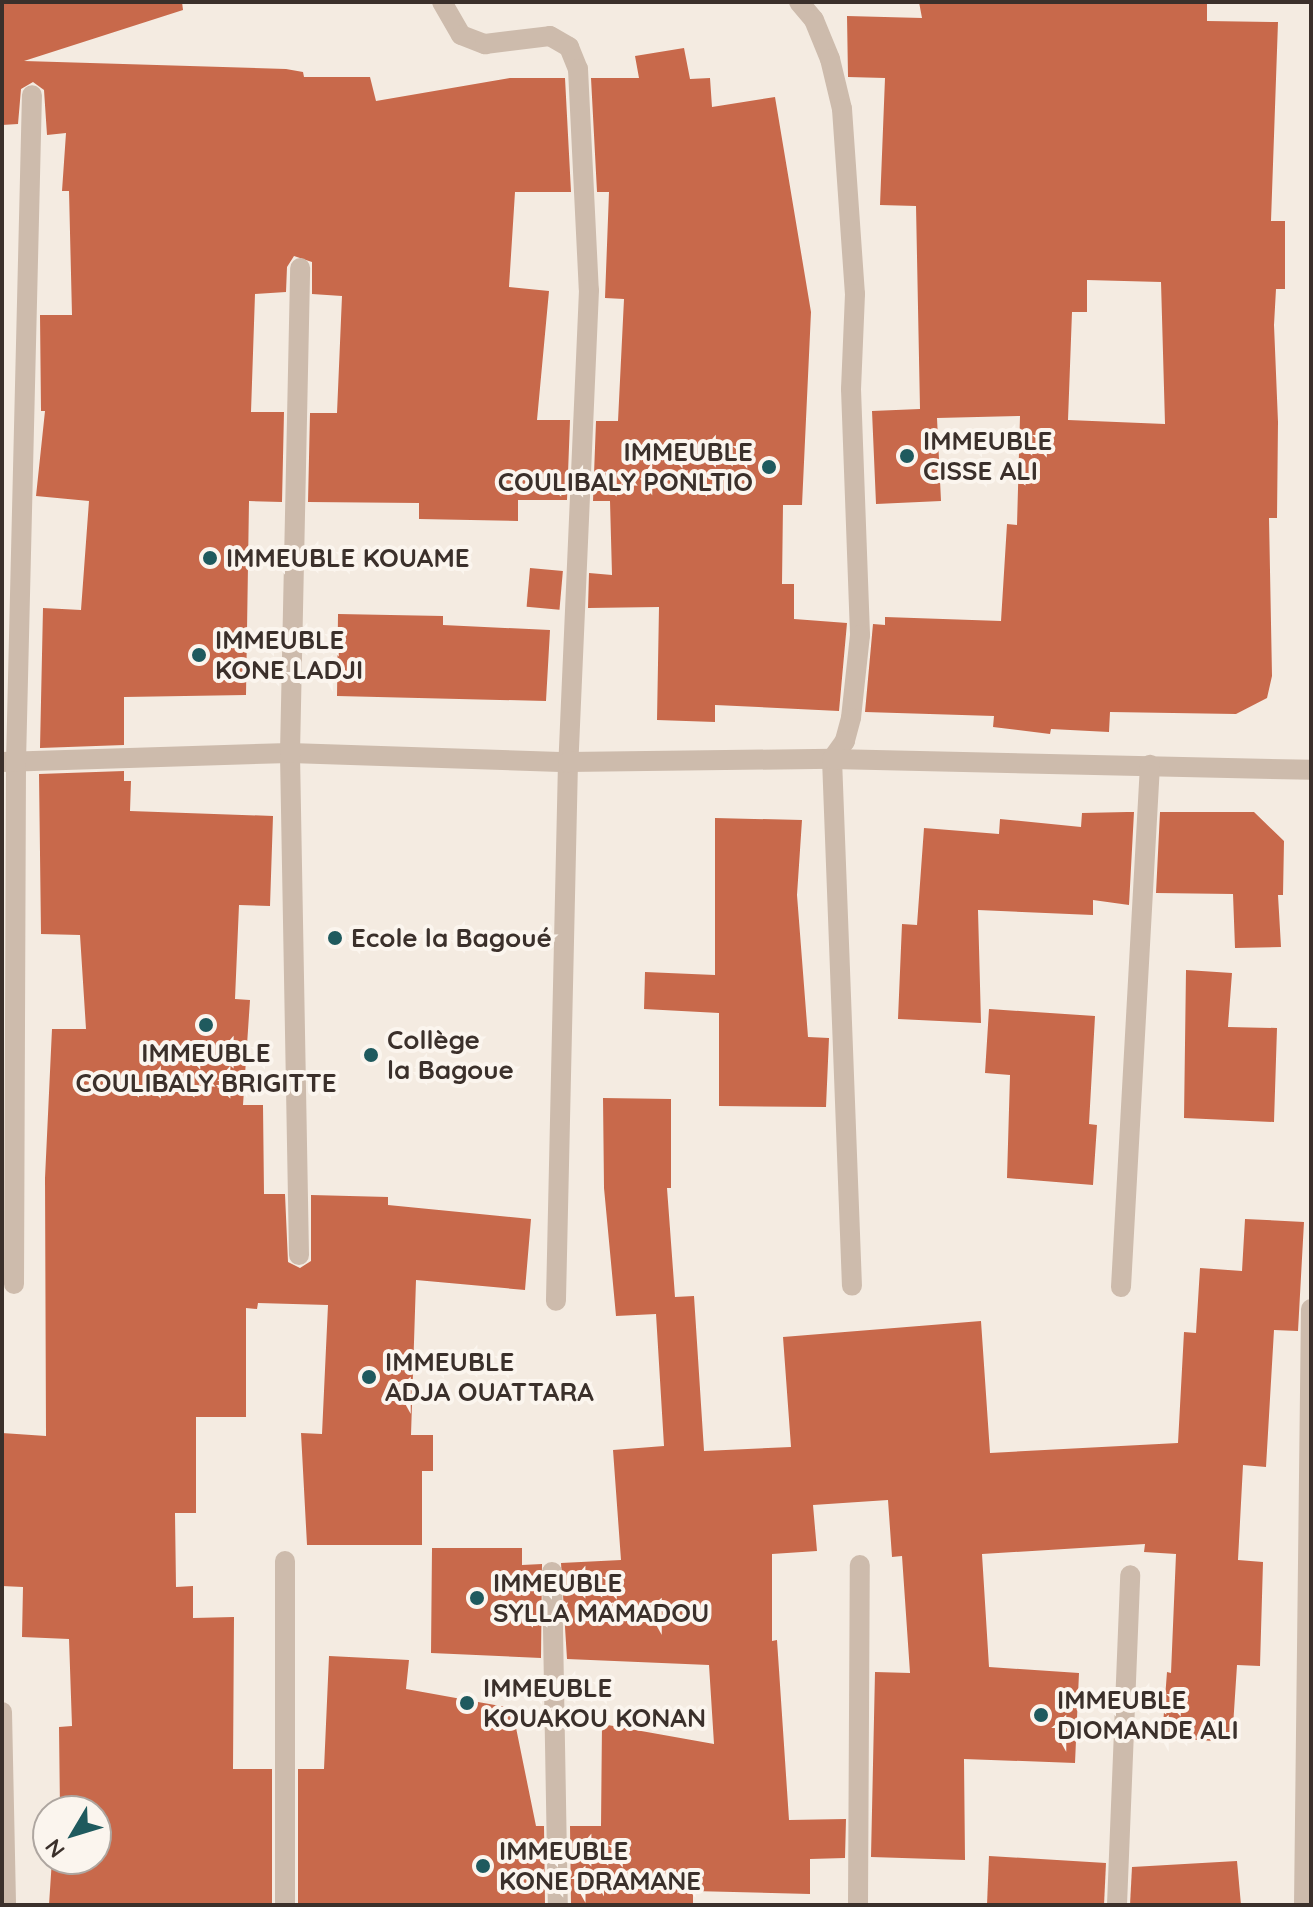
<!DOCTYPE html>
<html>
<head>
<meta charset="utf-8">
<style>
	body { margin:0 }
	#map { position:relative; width:1313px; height:1907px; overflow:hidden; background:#f4ebe1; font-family:Quicksand,sans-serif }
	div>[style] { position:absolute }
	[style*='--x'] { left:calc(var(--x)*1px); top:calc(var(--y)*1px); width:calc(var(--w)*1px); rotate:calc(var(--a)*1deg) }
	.building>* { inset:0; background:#c8694b; transform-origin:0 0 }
	.minor>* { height:20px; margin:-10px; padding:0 10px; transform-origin:10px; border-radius:10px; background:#cdbbac }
	.dots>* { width:22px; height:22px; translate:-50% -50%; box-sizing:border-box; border:4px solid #fbf5ee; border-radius:50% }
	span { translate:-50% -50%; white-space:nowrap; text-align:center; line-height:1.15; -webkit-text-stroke:8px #fbf5ee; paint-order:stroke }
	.poi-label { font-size:26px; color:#3b302b; font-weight:700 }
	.left { translate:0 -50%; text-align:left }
	.right { translate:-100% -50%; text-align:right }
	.frame { position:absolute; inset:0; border:4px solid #3b302b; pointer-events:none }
	.north { position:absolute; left:32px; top:1795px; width:80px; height:80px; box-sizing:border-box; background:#fbf5ee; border:2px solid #aea6a0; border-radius:50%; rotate:232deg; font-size:22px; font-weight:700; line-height:32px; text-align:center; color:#3b302b }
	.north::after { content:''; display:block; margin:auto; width:28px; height:36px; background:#1f5a5e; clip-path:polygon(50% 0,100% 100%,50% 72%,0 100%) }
</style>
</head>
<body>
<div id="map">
	<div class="building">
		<div style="clip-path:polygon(2px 2px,182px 2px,183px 10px,24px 61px,286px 69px,303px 72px,304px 77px,370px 77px,376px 101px,510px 78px,565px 78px,571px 192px,515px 192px,509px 287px,549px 291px,537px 420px,570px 420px,567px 500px,518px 500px,518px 521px,419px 519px,419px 503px,308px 502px,310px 413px,337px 413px,342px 296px,312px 294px,312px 262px,294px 256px,287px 267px,286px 292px,255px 294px,251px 412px,284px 412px,282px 502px,249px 501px,246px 695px,124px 697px,124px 745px,40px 748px,43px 608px,81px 610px,89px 501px,36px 496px,45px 411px,41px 411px,40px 315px,72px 315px,69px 191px,62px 191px,66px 133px,47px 135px,44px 90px,33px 82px,21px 89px,18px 124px,2px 125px)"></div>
		<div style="clip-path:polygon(evenodd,919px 2px,1207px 2px,1207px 21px,1278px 22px,1271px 221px,1285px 221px,1285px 289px,1276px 289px,1274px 325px,1278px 422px,1277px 518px,1269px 518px,1272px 676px,1267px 698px,1236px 714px,1110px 712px,1109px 732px,1051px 729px,1050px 734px,993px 727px,994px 716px,865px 712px,873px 624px,885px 625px,885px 617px,1001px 621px,1007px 524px,1017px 525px,1020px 416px,937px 418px,941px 501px,876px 504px,872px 411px,920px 409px,916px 206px,880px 205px,885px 78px,848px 77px,847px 16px,922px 18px,919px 2px,1087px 280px,1161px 282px,1165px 424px,1068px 420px,1072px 312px,1087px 312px,1087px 280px)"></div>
		<div style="clip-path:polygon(684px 48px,690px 79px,710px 78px,712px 107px,775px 97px,811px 312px,802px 505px,783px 505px,782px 584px,794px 584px,794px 619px,847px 623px,839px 711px,715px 705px,715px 722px,657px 720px,659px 607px,588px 608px,589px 573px,612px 575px,610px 501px,593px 501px,596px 421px,618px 421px,624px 299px,605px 298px,609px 192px,597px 192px,591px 78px,639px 78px,635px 56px)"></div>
		<div style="left:530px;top:568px;width:33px;height:39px;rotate:5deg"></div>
		<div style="clip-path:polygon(338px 614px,443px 616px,443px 625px,550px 630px,546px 701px,337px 696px)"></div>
		<div style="clip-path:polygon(124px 771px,124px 781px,131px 781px,130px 811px,273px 816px,270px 906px,239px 905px,235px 999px,250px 1000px,243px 1105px,263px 1105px,264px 1194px,285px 1194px,288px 1262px,300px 1268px,311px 1261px,311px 1195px,388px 1197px,388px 1205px,531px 1219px,525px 1290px,416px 1280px,411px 1435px,433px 1435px,433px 1471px,422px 1471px,422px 1545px,307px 1545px,301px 1433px,322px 1434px,328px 1305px,258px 1303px,257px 1309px,246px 1308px,246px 1417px,196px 1417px,196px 1513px,175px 1513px,176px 1587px,193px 1586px,193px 1618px,234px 1617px,233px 1769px,272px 1769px,272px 1905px,49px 1905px,52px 1859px,96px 1859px,96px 1811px,60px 1811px,59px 1727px,72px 1726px,69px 1639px,22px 1637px,23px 1587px,2px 1586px,2px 1433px,46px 1436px,45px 1178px,52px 1029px,86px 1029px,80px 935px,41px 934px,39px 774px)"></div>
		<div style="clip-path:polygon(1127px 812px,1134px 812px,1129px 905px,1093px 900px,1093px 915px,978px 910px,981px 1023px,898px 1019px,902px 924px,917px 925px,924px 828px,999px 834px,1000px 819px,1081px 827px,1082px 813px)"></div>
		<div style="clip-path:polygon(1160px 812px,1254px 812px,1284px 841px,1283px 895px,1278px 895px,1281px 947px,1235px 948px,1233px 894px,1156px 893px)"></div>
		<div style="clip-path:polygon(715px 818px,802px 820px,797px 895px,808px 1037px,829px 1038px,826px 1107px,719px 1106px,719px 1013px,644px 1009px,645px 972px,715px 975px)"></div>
		<div style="clip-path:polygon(1186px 970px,1232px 973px,1228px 1027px,1277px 1028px,1274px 1122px,1184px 1118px)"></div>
		<div style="clip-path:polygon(989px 1009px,1095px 1016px,1089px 1124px,1097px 1125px,1093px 1185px,1007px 1178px,1010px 1075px,985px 1073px)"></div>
		<div style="clip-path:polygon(603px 1098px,671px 1099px,671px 1188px,667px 1188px,675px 1297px,694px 1296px,704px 1451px,791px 1447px,783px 1337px,981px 1321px,990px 1453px,1178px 1443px,1184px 1332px,1196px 1333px,1200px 1268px,1242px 1271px,1245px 1219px,1304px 1222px,1298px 1331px,1274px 1330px,1266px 1467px,1243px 1465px,1238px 1560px,1263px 1562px,1260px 1666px,1237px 1665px,1232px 1742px,1162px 1738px,1167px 1672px,1171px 1673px,1176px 1554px,1144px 1552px,1145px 1544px,982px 1554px,989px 1667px,1079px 1673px,1075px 1763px,964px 1759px,965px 1860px,871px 1857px,875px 1672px,910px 1673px,902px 1556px,892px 1557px,888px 1500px,813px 1505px,817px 1551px,772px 1554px,772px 1641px,777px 1640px,789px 1820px,846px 1819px,845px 1858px,810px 1859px,810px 1894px,693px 1891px,693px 1905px,571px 1905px,570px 1826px,601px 1826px,602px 1724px,714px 1744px,709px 1665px,567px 1659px,561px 1563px,621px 1560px,613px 1450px,664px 1446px,656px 1314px,616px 1316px,604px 1188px)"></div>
		<div style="clip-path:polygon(432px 1548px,522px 1548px,522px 1565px,542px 1564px,541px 1658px,431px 1653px)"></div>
		<div style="clip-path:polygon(329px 1656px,409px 1660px,406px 1689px,512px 1708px,536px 1826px,544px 1826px,545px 1905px,298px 1905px,298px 1769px,324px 1769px)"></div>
		<div style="clip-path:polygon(989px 1856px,1106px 1863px,1104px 1905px,987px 1905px)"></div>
		<div style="clip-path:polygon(1237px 1861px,1241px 1905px,1130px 1905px,1132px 1867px)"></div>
	</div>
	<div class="minor">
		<div style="--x:442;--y:2;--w:38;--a:60"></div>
		<div style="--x:461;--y:35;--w:26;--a:21"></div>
		<div style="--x:485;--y:44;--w:65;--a:-7"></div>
		<div style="--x:550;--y:36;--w:22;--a:30"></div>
		<div style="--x:569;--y:47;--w:24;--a:68"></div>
		<div style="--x:578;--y:69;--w:221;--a:87.2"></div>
		<div style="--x:589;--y:290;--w:472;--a:92.5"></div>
		<div style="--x:568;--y:762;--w:539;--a:91.28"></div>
		<div style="--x:799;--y:2;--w:23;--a:50"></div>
		<div style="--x:814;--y:20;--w:42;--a:67.7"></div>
		<div style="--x:830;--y:59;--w:51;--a:76.5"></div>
		<div style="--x:842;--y:109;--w:185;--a:86"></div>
		<div style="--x:855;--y:294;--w:95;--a:92.4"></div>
		<div style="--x:851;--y:389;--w:246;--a:87.9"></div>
		<div style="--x:860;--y:635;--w:83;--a:96.2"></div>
		<div style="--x:851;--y:718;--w:24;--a:105"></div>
		<div style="--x:845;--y:741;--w:22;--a:126"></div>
		<div style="--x:832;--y:759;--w:527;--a:87.83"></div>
		<div style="--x:2;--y:762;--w:288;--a:-1.8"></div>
		<div style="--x:290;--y:753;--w:278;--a:1.9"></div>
		<div style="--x:568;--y:762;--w:264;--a:-0.7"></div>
		<div style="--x:832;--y:759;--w:479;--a:1.3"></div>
		<div style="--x:299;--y:1255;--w:502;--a:-91.03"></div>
		<div style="--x:290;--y:753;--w:485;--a:-88.8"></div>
		<div style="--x:14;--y:1284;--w:522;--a:-89.78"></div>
		<div style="--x:16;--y:762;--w:667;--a:-88.63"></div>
		<div style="--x:1121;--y:1287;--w:523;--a:-86.82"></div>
		<div style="--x:285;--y:1561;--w:344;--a:90"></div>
		<div style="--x:552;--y:1572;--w:333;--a:89"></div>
		<div style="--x:2;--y:1712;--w:193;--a:88.8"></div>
		<div style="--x:858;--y:1905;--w:340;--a:-89.7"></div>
		<div style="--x:1117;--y:1905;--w:330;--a:-87.7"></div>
		<div style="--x:1304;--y:1905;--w:596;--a:-89.33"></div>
	</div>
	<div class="dots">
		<div style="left:907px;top:456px;background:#1f5a5e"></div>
		<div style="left:769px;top:467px;background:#1f5a5e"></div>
		<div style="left:210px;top:558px;background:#1f5a5e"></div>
		<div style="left:199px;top:655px;background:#1f5a5e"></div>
		<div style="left:335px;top:938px;background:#1f5a5e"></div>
		<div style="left:206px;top:1025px;background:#1f5a5e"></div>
		<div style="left:371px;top:1055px;background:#1f5a5e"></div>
		<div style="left:369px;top:1377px;background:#1f5a5e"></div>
		<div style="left:477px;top:1598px;background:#1f5a5e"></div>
		<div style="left:467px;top:1703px;background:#1f5a5e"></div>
		<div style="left:1041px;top:1715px;background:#1f5a5e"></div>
		<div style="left:483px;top:1866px;background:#1f5a5e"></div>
	</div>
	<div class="poi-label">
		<span class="left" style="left:923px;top:456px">IMMEUBLE<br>CISSE ALI</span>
		<span class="right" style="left:753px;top:467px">IMMEUBLE<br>COULIBALY PONLTIO</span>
		<span class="left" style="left:226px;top:558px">IMMEUBLE KOUAME</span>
		<span class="left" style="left:215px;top:655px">IMMEUBLE<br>KONE LADJI</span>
		<span class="left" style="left:351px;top:938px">Ecole la Bagoué</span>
		<span class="left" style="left:387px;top:1055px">Collège<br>la Bagoue</span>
		<span style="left:206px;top:1068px">IMMEUBLE<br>COULIBALY BRIGITTE</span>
		<span class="left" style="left:385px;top:1377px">IMMEUBLE<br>ADJA OUATTARA</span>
		<span class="left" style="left:493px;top:1598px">IMMEUBLE<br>SYLLA MAMADOU</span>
		<span class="left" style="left:483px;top:1703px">IMMEUBLE<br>KOUAKOU KONAN</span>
		<span class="left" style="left:1057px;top:1715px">IMMEUBLE<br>DIOMANDE ALI</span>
		<span class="left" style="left:499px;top:1866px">IMMEUBLE<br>KONE DRAMANE</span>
	</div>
	<div class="frame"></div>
	<div class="north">N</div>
</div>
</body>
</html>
